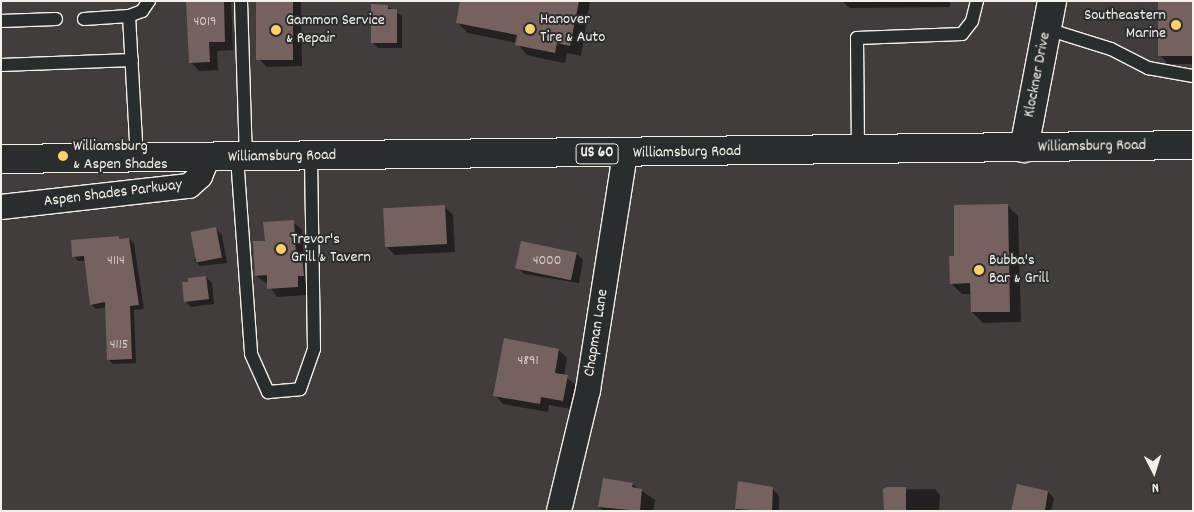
<!DOCTYPE html>
<html>
<head>
<meta charset="utf-8">
<style>
	body { margin:0 }
	#map { position:relative; width:1194px; height:512px; overflow:hidden; background:#403d3c; font-family:Dekko,sans-serif }
	div>[style] { position:absolute }
	[style*='--x'] { left:calc(var(--x)*1px); top:calc(var(--y)*1px); width:calc(var(--w)*1px); rotate:calc(var(--a)*1deg) }
	.shadow>* { inset:0; background:#0007 }
	.building>* { inset:0; background:#75625e; transform-origin:0 0 }
	.roads { filter:drop-shadow(1px 0 #f4f1e8) drop-shadow(-1px 0 #f4f1e8) drop-shadow(0 1px #f4f1e8) drop-shadow(0 -1px #f4f1e8) }
	.service>* { height:12px; margin:-6px; padding:0 6px; transform-origin:6px; border-radius:6px; background:#2a2d2e }
	.minor>* { height:24px; margin:-12px; padding:0 12px; transform-origin:12px; border-radius:12px; background:#2a2d2e }
	.tertiary>* { height:28px; margin:-14px; padding:0 14px; transform-origin:14px; border-radius:14px; background:#2a2d2e }
	.primary>* { height:28px; margin:-14px; padding:0 14px; transform-origin:14px; border-radius:14px; background:#2a2d2e }
	.dots>* { width:14px; height:14px; translate:-50% -50%; box-sizing:border-box; border:2px solid #2a2d2e; border-radius:50% }
	span { translate:-50% -50%; white-space:nowrap; text-align:center; line-height:1.15; -webkit-text-stroke:4px #2a2d2e; paint-order:stroke }
	.number-label { font-size:14px; color:#d4cdc6 }
	.number-label span { -webkit-text-stroke-width:0 }
	.shield-label span { padding:1px 4px; background:#2a2d2e; border:1px solid; border-radius:4px; -webkit-text-stroke-width:0 }
	.shield-label { font-size:15px; color:#f4f1e8; font-weight:700 }
	.poi-label { font-size:16px; color:#f4f1e8 }
	.right { translate:-100% -50%; text-align:right }
	.left { translate:0 -50%; text-align:left }
	.street-label { font-size:16px; color:#f4f1e8 }
	.frame { position:absolute; inset:0; border:2px solid #f4f1e8; pointer-events:none }
	.north { position:absolute; left:1129px; top:447px; width:50px; height:50px; -webkit-text-stroke:4px #2a2d2e; paint-order:stroke; rotate:175deg; font-size:14px; font-weight:700; line-height:20px; text-align:center; color:#f4f1e8 }
	.north::after { content:''; display:block; margin:auto; width:18px; height:22px; background:#f4f1e8; clip-path:polygon(50% 0,100% 100%,50% 72%,0 100%) }
</style>
</head>
<body>
<div id="map">
	<div class="shadow">
		<div style="clip-path:polygon(187px 1px,231px 1px,233px 50px,217px 51px,218px 70px,199px 71px,191px 62px)"></div>
		<div style="clip-path:polygon(258px 1px,301px 1px,302px 66px,267px 67px,259px 59px)"></div>
		<div style="clip-path:polygon(461px 1px,590px 1px,581px 56px,567px 53px,565px 63px,549px 60px,527px 55px,517px 43px,468px 33px,457px 22px)"></div>
		<div style="clip-path:polygon(842px 1px,950px 1px,950px 7px,850px 8px)"></div>
		<div style="clip-path:polygon(1193px 1px,1193px 64px,1168px 64px,1160px 55px)"></div>
		<div style="clip-path:polygon(387px 6px,402px 16px,402px 48px,378px 48px,372px 42px)"></div>
		<div style="clip-path:polygon(1007px 205px,1018px 216px,1021px 322px,983px 323px,972px 312px,971px 294px,962px 294px,951px 283px,956px 257px)"></div>
		<div style="clip-path:polygon(444px 206px,453px 215px,455px 252px,395px 255px,387px 247px)"></div>
		<div style="clip-path:polygon(293px 222px,302px 230px,304px 259px,310px 266px,312px 284px,306px 284px,306px 295px,277px 297px,268px 284px,256px 276px,266px 242px)"></div>
		<div style="clip-path:polygon(216px 229px,222px 235px,227px 263px,200px 266px,194px 260px)"></div>
		<div style="clip-path:polygon(129px 239px,134px 244px,144px 309px,134px 310px,136px 363px,113px 364px,108px 359px,106px 307px,96px 309px,91px 304px,86px 261px,78px 261px,74px 256px)"></div>
		<div style="clip-path:polygon(522px 242px,577px 254px,583px 260px,579px 283px,524px 274px,518px 268px)"></div>
		<div style="clip-path:polygon(206px 277px,212px 283px,214px 304px,191px 307px,185px 301px)"></div>
		<div style="clip-path:polygon(559px 350px,567px 358px,564px 376px,576px 385px,571px 409px,549px 405px,548px 412px,503px 404px,495px 395px)"></div>
		<div style="clip-path:polygon(739px 482px,772px 488px,779px 496px,779px 511px,736px 511px)"></div>
		<div style="clip-path:polygon(632px 484px,655px 500px,653px 511px,603px 511px,599px 507px)"></div>
		<div style="clip-path:polygon(1018px 486px,1048px 492px,1054px 498px,1051px 511px,1013px 511px)"></div>
		<div style="clip-path:polygon(935px 489px,940px 495px,939px 511px,885px 511px,885px 490px)"></div>
	</div>
	<div class="building">
		<div style="clip-path:polygon(186px 1px,224px 1px,225px 42px,209px 42px,210px 62px,189px 63px)"></div>
		<div style="left:256px;top:1px;width:37px;height:59px"></div>
		<div style="clip-path:polygon(460px 1px,579px 1px,570px 46px,557px 43px,555px 53px,515px 45px,517px 35px,456px 23px)"></div>
		<div style="left:1158px;top:1px;width:35px;height:55px"></div>
		<div style="clip-path:polygon(371px 4px,388px 5px,388px 9px,397px 9px,397px 43px,371px 43px)"></div>
		<div style="clip-path:polygon(1008px 204px,1010px 312px,971px 312px,970px 283px,950px 284px,949px 256px,954px 256px,954px 205px)"></div>
		<div style="left:445px;top:205px;width:39px;height:62px;rotate:87deg"></div>
		<div style="clip-path:polygon(294px 220px,296px 256px,302px 256px,304px 276px,298px 276px,298px 287px,267px 289px,267px 275px,255px 276px,253px 241px,265px 241px,263px 222px)"></div>
		<div style="left:216px;top:227px;width:31px;height:26px;rotate:79deg"></div>
		<div style="clip-path:polygon(119px 236px,119px 239px,129px 238px,139px 305px,130px 306px,132px 359px,107px 360px,105px 302px,90px 305px,84px 256px,72px 257px,71px 240px)"></div>
		<div style="left:521px;top:241px;width:57px;height:28px;rotate:12deg"></div>
		<div style="clip-path:polygon(206px 276px,209px 299px,184px 302px,182px 282px,188px 282px,188px 278px)"></div>
		<div style="clip-path:polygon(504px 338px,559px 349px,555px 373px,568px 375px,563px 401px,541px 397px,540px 404px,493px 396px)"></div>
		<div style="clip-path:polygon(603px 478px,633px 483px,632px 487px,642px 489px,640px 511px,598px 507px)"></div>
		<div style="clip-path:polygon(738px 481px,773px 487px,772px 511px,735px 509px)"></div>
		<div style="clip-path:polygon(1017px 484px,1048px 491px,1045px 511px,1011px 511px)"></div>
		<div style="clip-path:polygon(887px 487px,906px 487px,906px 511px,884px 511px,883px 489px)"></div>
	</div>
	<div class="roads">
		<div class="service">
			<div style="--x:241;--y:1;--w:156;--a:88.2"></div>
			<div style="--x:129;--y:16;--w:14;--a:-21"></div>
			<div style="--x:142;--y:11;--w:12;--a:-55"></div>
			<div style="--x:84;--y:19;--w:45;--a:-3.8"></div>
			<div style="--x:129;--y:16;--w:142;--a:86.8"></div>
			<div style="--x:1;--y:21;--w:55;--a:-2.1"></div>
			<div style="--x:1047;--y:29;--w:67;--a:17.4"></div>
			<div style="--x:1111;--y:49;--w:42;--a:27.2"></div>
			<div style="--x:1148;--y:68;--w:46;--a:10.1"></div>
			<div style="--x:1;--y:65;--w:131;--a:-2.2"></div>
			<div style="--x:858;--y:151;--w:113;--a:-90.5"></div>
			<div style="--x:857;--y:38;--w:105;--a:-2.2"></div>
			<div style="--x:962;--y:34;--w:16;--a:-52"></div>
			<div style="--x:972;--y:21;--w:21;--a:-76"></div>
			<div style="--x:237;--y:157;--w:197;--a:85.9"></div>
			<div style="--x:251;--y:354;--w:42;--a:65.9"></div>
			<div style="--x:268;--y:392;--w:32;--a:-5"></div>
			<div style="--x:300;--y:389;--w:42;--a:-70.7"></div>
			<div style="--x:314;--y:349;--w:193;--a:-90.9"></div>
		</div>
		<div class="minor">
			<div style="--x:1;--y:207;--w:189;--a:-6.4"></div>
			<div style="--x:189;--y:186;--w:15;--a:-42"></div>
			<div style="--x:200;--y:176;--w:21;--a:-67"></div>
			<div style="--x:559;--y:511;--w:124;--a:-76.5"></div>
			<div style="--x:588;--y:390;--w:240;--a:-81.1"></div>
		</div>
		<div class="tertiary">
			<div style="--x:1024;--y:148;--w:150;--a:-79.2"></div>
		</div>
		<div class="primary">
			<div style="--x:1;--y:159;--w:1192;--a:-0.67"></div>
		</div>
	</div>
	<div class="dots">
		<div style="left:1176px;top:25px;background:#ffd166"></div>
		<div style="left:530px;top:29px;background:#ffd166"></div>
		<div style="left:276px;top:30px;background:#ffd166"></div>
		<div style="left:63px;top:156px;background:#ffd166"></div>
		<div style="left:281px;top:249px;background:#ffd166"></div>
		<div style="left:979px;top:270px;background:#ffd166"></div>
	</div>
	<div class="number-label">
		<span style="left:205px;top:22px">4019</span>
		<span style="left:116px;top:261px">4114</span>
		<span style="left:547px;top:261px">4000</span>
		<span style="left:119px;top:345px">4115</span>
		<span style="left:528px;top:361px">4891</span>
	</div>
	<div class="shield-label">
		<span style="left:597px;top:154px">US 60</span>
	</div>
	<div class="poi-label">
		<span class="right" style="left:1166px;top:25px">Southeastern<br>Marine</span>
		<span class="left" style="left:540px;top:29px">Hanover<br>Tire &amp; Auto</span>
		<span class="left" style="left:286px;top:30px">Gammon Service<br>&amp; Repair</span>
		<span class="left" style="left:73px;top:156px">Williamsburg<br>&amp; Aspen Shades</span>
		<span class="left" style="left:291px;top:249px">Trevor's<br>Grill &amp; Tavern</span>
		<span class="left" style="left:989px;top:270px">Bubba's<br>Bar &amp; Grill</span>
	</div>
	<div class="street-label">
		<span style="left:1038px;top:75px;rotate:-79deg">Klockner Drive</span>
		<span style="left:1092px;top:147px;rotate:-1deg">Williamsburg Road</span>
		<span style="left:687px;top:153px;rotate:-1deg">Williamsburg Road</span>
		<span style="left:282px;top:157px;rotate:-1deg">Williamsburg Road</span>
		<span style="left:113px;top:194px;rotate:-7deg">Aspen Shades Parkway</span>
		<span style="left:597px;top:333px;rotate:-81deg">Chapman Lane</span>
	</div>
	<div class="frame"></div>
	<div class="north">N</div>
</div>
</body>
</html>
